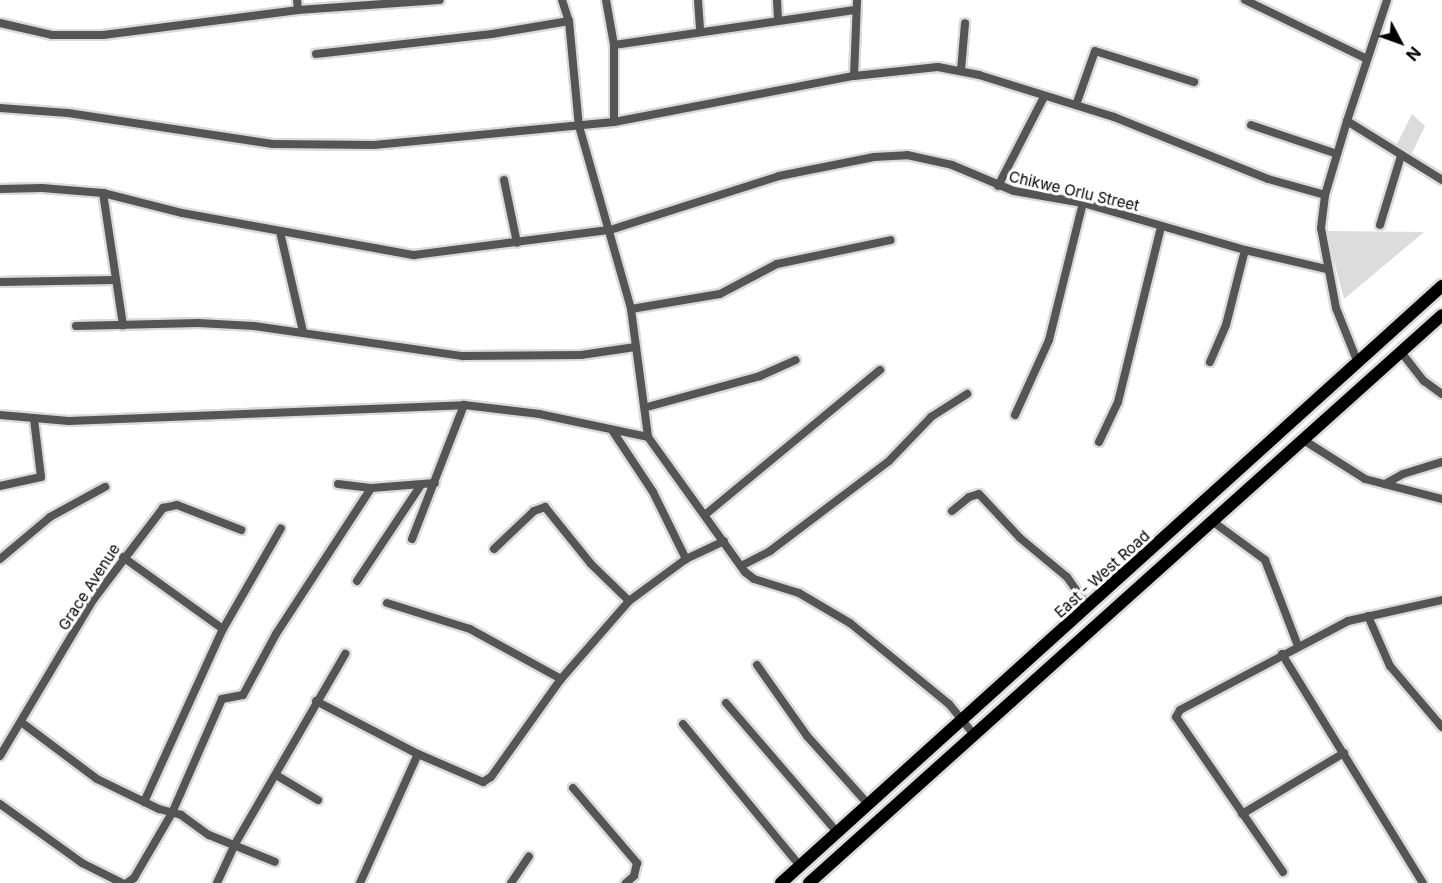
<!DOCTYPE html>
<html>
<head>
<meta charset="utf-8">
<style>
	body { margin:0 }
	#map { position:relative; width:1442px; height:883px; overflow:hidden; background:#fff; font-family:Inter,sans-serif }
	div>[style] { position:absolute }
	[style*='--x'] { left:calc(var(--x)*1px); top:calc(var(--y)*1px); width:calc(var(--w)*1px); rotate:calc(var(--a)*1deg) }
	.green>* { inset:0; background:#dcdcdc }
	.roads { filter:drop-shadow(2px 0 #dbdbdb) drop-shadow(-2px 0 #dbdbdb) drop-shadow(0 2px #dbdbdb) drop-shadow(0 -2px #dbdbdb) }
	.minor>* { height:8px; margin:-4px; padding:0 4px; transform-origin:4px; border-radius:4px; background:#555 }
	.primary>* { height:12px; margin:-6px; padding:0 6px; transform-origin:6px; border-radius:6px; background:#000 }
	span { translate:-50% -50%; white-space:nowrap; text-align:center; line-height:1.15; -webkit-text-stroke:6px #fff; paint-order:stroke }
	.street-label { font-size:15px; color:#000 }
	.north { position:absolute; left:1370px; top:12px; width:60px; height:60px; -webkit-text-stroke:4px #fff; paint-order:stroke; rotate:131deg; font-size:16px; font-weight:700; line-height:24px; text-align:center; color:#000 }
	.north::after { content:''; display:block; margin:auto; width:21px; height:27px; background:#000; clip-path:polygon(50% 0,100% 100%,50% 72%,0 100%) }
</style>
</head>
<body>
<div id="map">
	<div class="green">
		<div style="clip-path:polygon(1412px 114px,1425px 126px,1411px 155px,1396px 146px)"></div>
		<div style="clip-path:polygon(1326px 231px,1424px 232px,1344px 299px)"></div>
	</div>
	<div class="roads">
		<div class="minor">
			<div style="--x:297;--y:0;--w:10;--a:84"></div>
			<div style="--x:562;--y:0;--w:22;--a:72"></div>
			<div style="--x:569;--y:21;--w:105;--a:84.6"></div>
			<div style="--x:579;--y:126;--w:190;--a:74.1"></div>
			<div style="--x:631;--y:309;--w:129;--a:82.4"></div>
			<div style="--x:648;--y:437;--w:166;--a:54.3"></div>
			<div style="--x:745;--y:572;--w:11;--a:38"></div>
			<div style="--x:754;--y:579;--w:47;--a:17.3"></div>
			<div style="--x:799;--y:593;--w:59;--a:30.5"></div>
			<div style="--x:850;--y:623;--w:128;--a:39.3"></div>
			<div style="--x:949;--y:704;--w:41;--a:50.9"></div>
			<div style="--x:606;--y:0;--w:46;--a:79.9"></div>
			<div style="--x:614;--y:45;--w:77;--a:90"></div>
			<div style="--x:698;--y:0;--w:30;--a:86"></div>
			<div style="--x:777;--y:0;--w:19;--a:87"></div>
			<div style="--x:1245;--y:0;--w:133;--a:25.8"></div>
			<div style="--x:0;--y:23;--w:53;--a:13"></div>
			<div style="--x:52;--y:35;--w:51;--a:0"></div>
			<div style="--x:103;--y:35;--w:197;--a:-7.3"></div>
			<div style="--x:298;--y:10;--w:142;--a:-4"></div>
			<div style="--x:614;--y:45;--w:243;--a:-8.3"></div>
			<div style="--x:316;--y:54;--w:177;--a:-6.5"></div>
			<div style="--x:492;--y:34;--w:78;--a:-9.6"></div>
			<div style="--x:961;--y:70;--w:47;--a:-85.1"></div>
			<div style="--x:854;--y:76;--w:76;--a:-87.7"></div>
			<div style="--x:1076;--y:105;--w:57;--a:-70.6"></div>
			<div style="--x:1095;--y:51;--w:104;--a:17.4"></div>
			<div style="--x:0;--y:108;--w:68;--a:4.2"></div>
			<div style="--x:68;--y:113;--w:207;--a:8.6"></div>
			<div style="--x:273;--y:144;--w:101;--a:0.6"></div>
			<div style="--x:374;--y:145;--w:241;--a:-5.5"></div>
			<div style="--x:614;--y:122;--w:244;--a:-10.9"></div>
			<div style="--x:854;--y:76;--w:84;--a:-6.1"></div>
			<div style="--x:938;--y:67;--w:42;--a:11"></div>
			<div style="--x:979;--y:75;--w:141;--a:17.3"></div>
			<div style="--x:1114;--y:117;--w:166;--a:21.9"></div>
			<div style="--x:1268;--y:179;--w:59;--a:15.7"></div>
			<div style="--x:1347;--y:121;--w:112;--a:31.8"></div>
			<div style="--x:1251;--y:125;--w:91;--a:18.6"></div>
			<div style="--x:504;--y:180;--w:64;--a:78.3"></div>
			<div style="--x:998;--y:186;--w:100;--a:-62.7"></div>
			<div style="--x:0;--y:189;--w:42;--a:-1.4"></div>
			<div style="--x:42;--y:188;--w:61;--a:4.7"></div>
			<div style="--x:103;--y:193;--w:81;--a:14.2"></div>
			<div style="--x:182;--y:213;--w:236;--a:10.3"></div>
			<div style="--x:414;--y:255;--w:198;--a:-7.3"></div>
			<div style="--x:610;--y:230;--w:177;--a:-17.7"></div>
			<div style="--x:779;--y:176;--w:97;--a:-11.3"></div>
			<div style="--x:874;--y:157;--w:33;--a:-3"></div>
			<div style="--x:907;--y:155;--w:46;--a:12.5"></div>
			<div style="--x:952;--y:165;--w:67;--a:22.8"></div>
			<div style="--x:1014;--y:191;--w:70;--a:9.9"></div>
			<div style="--x:1083;--y:203;--w:169;--a:16.2"></div>
			<div style="--x:1245;--y:250;--w:83;--a:13.2"></div>
			<div style="--x:103;--y:193;--w:134;--a:81.4"></div>
			<div style="--x:1380;--y:225;--w:72;--a:-73.1"></div>
			<div style="--x:280;--y:232;--w:103;--a:77"></div>
			<div style="--x:0;--y:282;--w:114;--a:-1"></div>
			<div style="--x:631;--y:309;--w:90;--a:-9.6"></div>
			<div style="--x:720;--y:294;--w:64;--a:-27.8"></div>
			<div style="--x:777;--y:264;--w:116;--a:-11.9"></div>
			<div style="--x:76;--y:326;--w:122;--a:-1.4"></div>
			<div style="--x:198;--y:323;--w:56;--a:3.1"></div>
			<div style="--x:254;--y:326;--w:211;--a:8.2"></div>
			<div style="--x:463;--y:356;--w:118;--a:-0.5"></div>
			<div style="--x:581;--y:355;--w:55;--a:-8.4"></div>
			<div style="--x:1401;--y:352;--w:37;--a:52"></div>
			<div style="--x:1424;--y:381;--w:22;--a:36"></div>
			<div style="--x:1210;--y:362;--w:40;--a:-66.6"></div>
			<div style="--x:1226;--y:325;--w:77;--a:-75.8"></div>
			<div style="--x:1358;--y:363;--w:59;--a:-111.8"></div>
			<div style="--x:1336;--y:308;--w:81;--a:-100.6"></div>
			<div style="--x:1321;--y:228;--w:33;--a:-83"></div>
			<div style="--x:1325;--y:195;--w:77;--a:-73.4"></div>
			<div style="--x:1347;--y:121;--w:127;--a:-71.7"></div>
			<div style="--x:647;--y:407;--w:117;--a:-15.3"></div>
			<div style="--x:760;--y:376;--w:39;--a:-24"></div>
			<div style="--x:0;--y:415;--w:69;--a:5"></div>
			<div style="--x:69;--y:421;--w:395;--a:-2.3"></div>
			<div style="--x:464;--y:405;--w:76;--a:6.8"></div>
			<div style="--x:539;--y:414;--w:111;--a:11.9"></div>
			<div style="--x:1015;--y:415;--w:82;--a:-65.6"></div>
			<div style="--x:1049;--y:340;--w:141;--a:-76.1"></div>
			<div style="--x:612;--y:430;--w:74;--a:56.5"></div>
			<div style="--x:653;--y:492;--w:75;--a:63.8"></div>
			<div style="--x:1305;--y:441;--w:71;--a:32.3"></div>
			<div style="--x:1365;--y:479;--w:80;--a:14.6"></div>
			<div style="--x:1099;--y:442;--w:44;--a:-64.6"></div>
			<div style="--x:1118;--y:402;--w:180;--a:-76.2"></div>
			<div style="--x:338;--y:484;--w:33;--a:7"></div>
			<div style="--x:371;--y:488;--w:64;--a:-4.5"></div>
			<div style="--x:1385;--y:484;--w:21;--a:-29"></div>
			<div style="--x:1403;--y:474;--w:41;--a:-17.1"></div>
			<div style="--x:0;--y:486;--w:42;--a:-12.4"></div>
			<div style="--x:41;--y:477;--w:58;--a:-96.9"></div>
			<div style="--x:952;--y:511;--w:22;--a:-39"></div>
			<div style="--x:969;--y:497;--w:10;--a:-17"></div>
			<div style="--x:979;--y:494;--w:60;--a:47"></div>
			<div style="--x:1020;--y:538;--w:61;--a:39.7"></div>
			<div style="--x:1067;--y:577;--w:37;--a:55"></div>
			<div style="--x:706;--y:514;--w:226;--a:-39.6"></div>
			<div style="--x:1212;--y:521;--w:66;--a:36.3"></div>
			<div style="--x:1265;--y:560;--w:92;--a:69"></div>
			<div style="--x:412;--y:539;--w:144;--a:-68.8"></div>
			<div style="--x:494;--y:549;--w:55;--a:-43.5"></div>
			<div style="--x:534;--y:511;--w:12;--a:-20"></div>
			<div style="--x:545;--y:507;--w:73;--a:51.1"></div>
			<div style="--x:591;--y:564;--w:53;--a:44.2"></div>
			<div style="--x:123;--y:557;--w:123;--a:35.8"></div>
			<div style="--x:0;--y:559;--w:65;--a:-40"></div>
			<div style="--x:50;--y:517;--w:63;--a:-28.6"></div>
			<div style="--x:741;--y:566;--w:33;--a:-27"></div>
			<div style="--x:770;--y:551;--w:149;--a:-37.1"></div>
			<div style="--x:889;--y:461;--w:61;--a:-46.3"></div>
			<div style="--x:931;--y:417;--w:43;--a:-32.6"></div>
			<div style="--x:357;--y:581;--w:115;--a:-56.3"></div>
			<div style="--x:387;--y:603;--w:87;--a:17.4"></div>
			<div style="--x:470;--y:629;--w:104;--a:28.8"></div>
			<div style="--x:1368;--y:616;--w:55;--a:66.3"></div>
			<div style="--x:1390;--y:666;--w:80;--a:49.6"></div>
			<div style="--x:1282;--y:654;--w:269;--a:58.4"></div>
			<div style="--x:757;--y:665;--w:87;--a:54.8"></div>
			<div style="--x:807;--y:736;--w:91;--a:48.1"></div>
			<div style="--x:316;--y:701;--w:115;--a:27.5"></div>
			<div style="--x:418;--y:754;--w:71;--a:23.3"></div>
			<div style="--x:483;--y:782;--w:9;--a:-32"></div>
			<div style="--x:491;--y:777;--w:120;--a:-54.5"></div>
			<div style="--x:561;--y:679;--w:103;--a:-48.9"></div>
			<div style="--x:629;--y:601;--w:71;--a:-36.4"></div>
			<div style="--x:686;--y:559;--w:42;--a:-25.3"></div>
			<div style="--x:726;--y:703;--w:170;--a:49.3"></div>
			<div style="--x:21;--y:722;--w:95;--a:36.9"></div>
			<div style="--x:97;--y:779;--w:69;--a:25.8"></div>
			<div style="--x:159;--y:809;--w:23;--a:15"></div>
			<div style="--x:181;--y:815;--w:34;--a:36"></div>
			<div style="--x:209;--y:835;--w:71;--a:22.2"></div>
			<div style="--x:683;--y:724;--w:184;--a:50.5"></div>
			<div style="--x:0;--y:756;--w:182;--a:-59.2"></div>
			<div style="--x:93;--y:600;--w:116;--a:-52.7"></div>
			<div style="--x:163;--y:508;--w:14;--a:-12"></div>
			<div style="--x:177;--y:505;--w:69;--a:21.3"></div>
			<div style="--x:276;--y:775;--w:49;--a:30.8"></div>
			<div style="--x:573;--y:788;--w:99;--a:49.5"></div>
			<div style="--x:637;--y:863;--w:13;--a:103"></div>
			<div style="--x:634;--y:876;--w:11;--a:139"></div>
			<div style="--x:144;--y:802;--w:190;--a:-65.5"></div>
			<div style="--x:223;--y:629;--w:116;--a:-60.1"></div>
			<div style="--x:0;--y:804;--w:101;--a:35.7"></div>
			<div style="--x:82;--y:863;--w:45;--a:26.6"></div>
			<div style="--x:1242;--y:814;--w:119;--a:-30.9"></div>
			<div style="--x:1283;--y:872;--w:188;--a:-124.6"></div>
			<div style="--x:1176;--y:717;--w:8;--a:-60"></div>
			<div style="--x:1180;--y:710;--w:190;--a:-27.9"></div>
			<div style="--x:1348;--y:621;--w:96;--a:-12.6"></div>
			<div style="--x:127;--y:883;--w:9;--a:-36"></div>
			<div style="--x:134;--y:878;--w:75;--a:-59.7"></div>
			<div style="--x:172;--y:813;--w:124;--a:-66.3"></div>
			<div style="--x:222;--y:699;--w:21;--a:-11"></div>
			<div style="--x:243;--y:695;--w:69;--a:-61.6"></div>
			<div style="--x:276;--y:634;--w:174;--a:-56.9"></div>
			<div style="--x:217;--y:883;--w:43;--a:-65.2"></div>
			<div style="--x:235;--y:844;--w:220;--a:-59.9"></div>
			<div style="--x:360;--y:883;--w:141;--a:-65.8"></div>
			<div style="--x:511;--y:883;--w:32;--a:-56"></div>
		</div>
		<div class="primary">
			<div style="--x:781;--y:883;--w:891;--a:-42.09"></div>
			<div style="--x:809;--y:883;--w:850;--a:-41.9"></div>
		</div>
	</div>
	<div class="street-label">
		<span style="left:1074px;top:191px;rotate:13deg">Chikwe Orlu Street</span>
		<span style="left:1102px;top:574px;rotate:-42deg">East - West Road</span>
		<span style="left:89px;top:587px;rotate:-57deg">Grace Avenue</span>
	</div>
	<div class="north">N</div>
</div>
</body>
</html>
